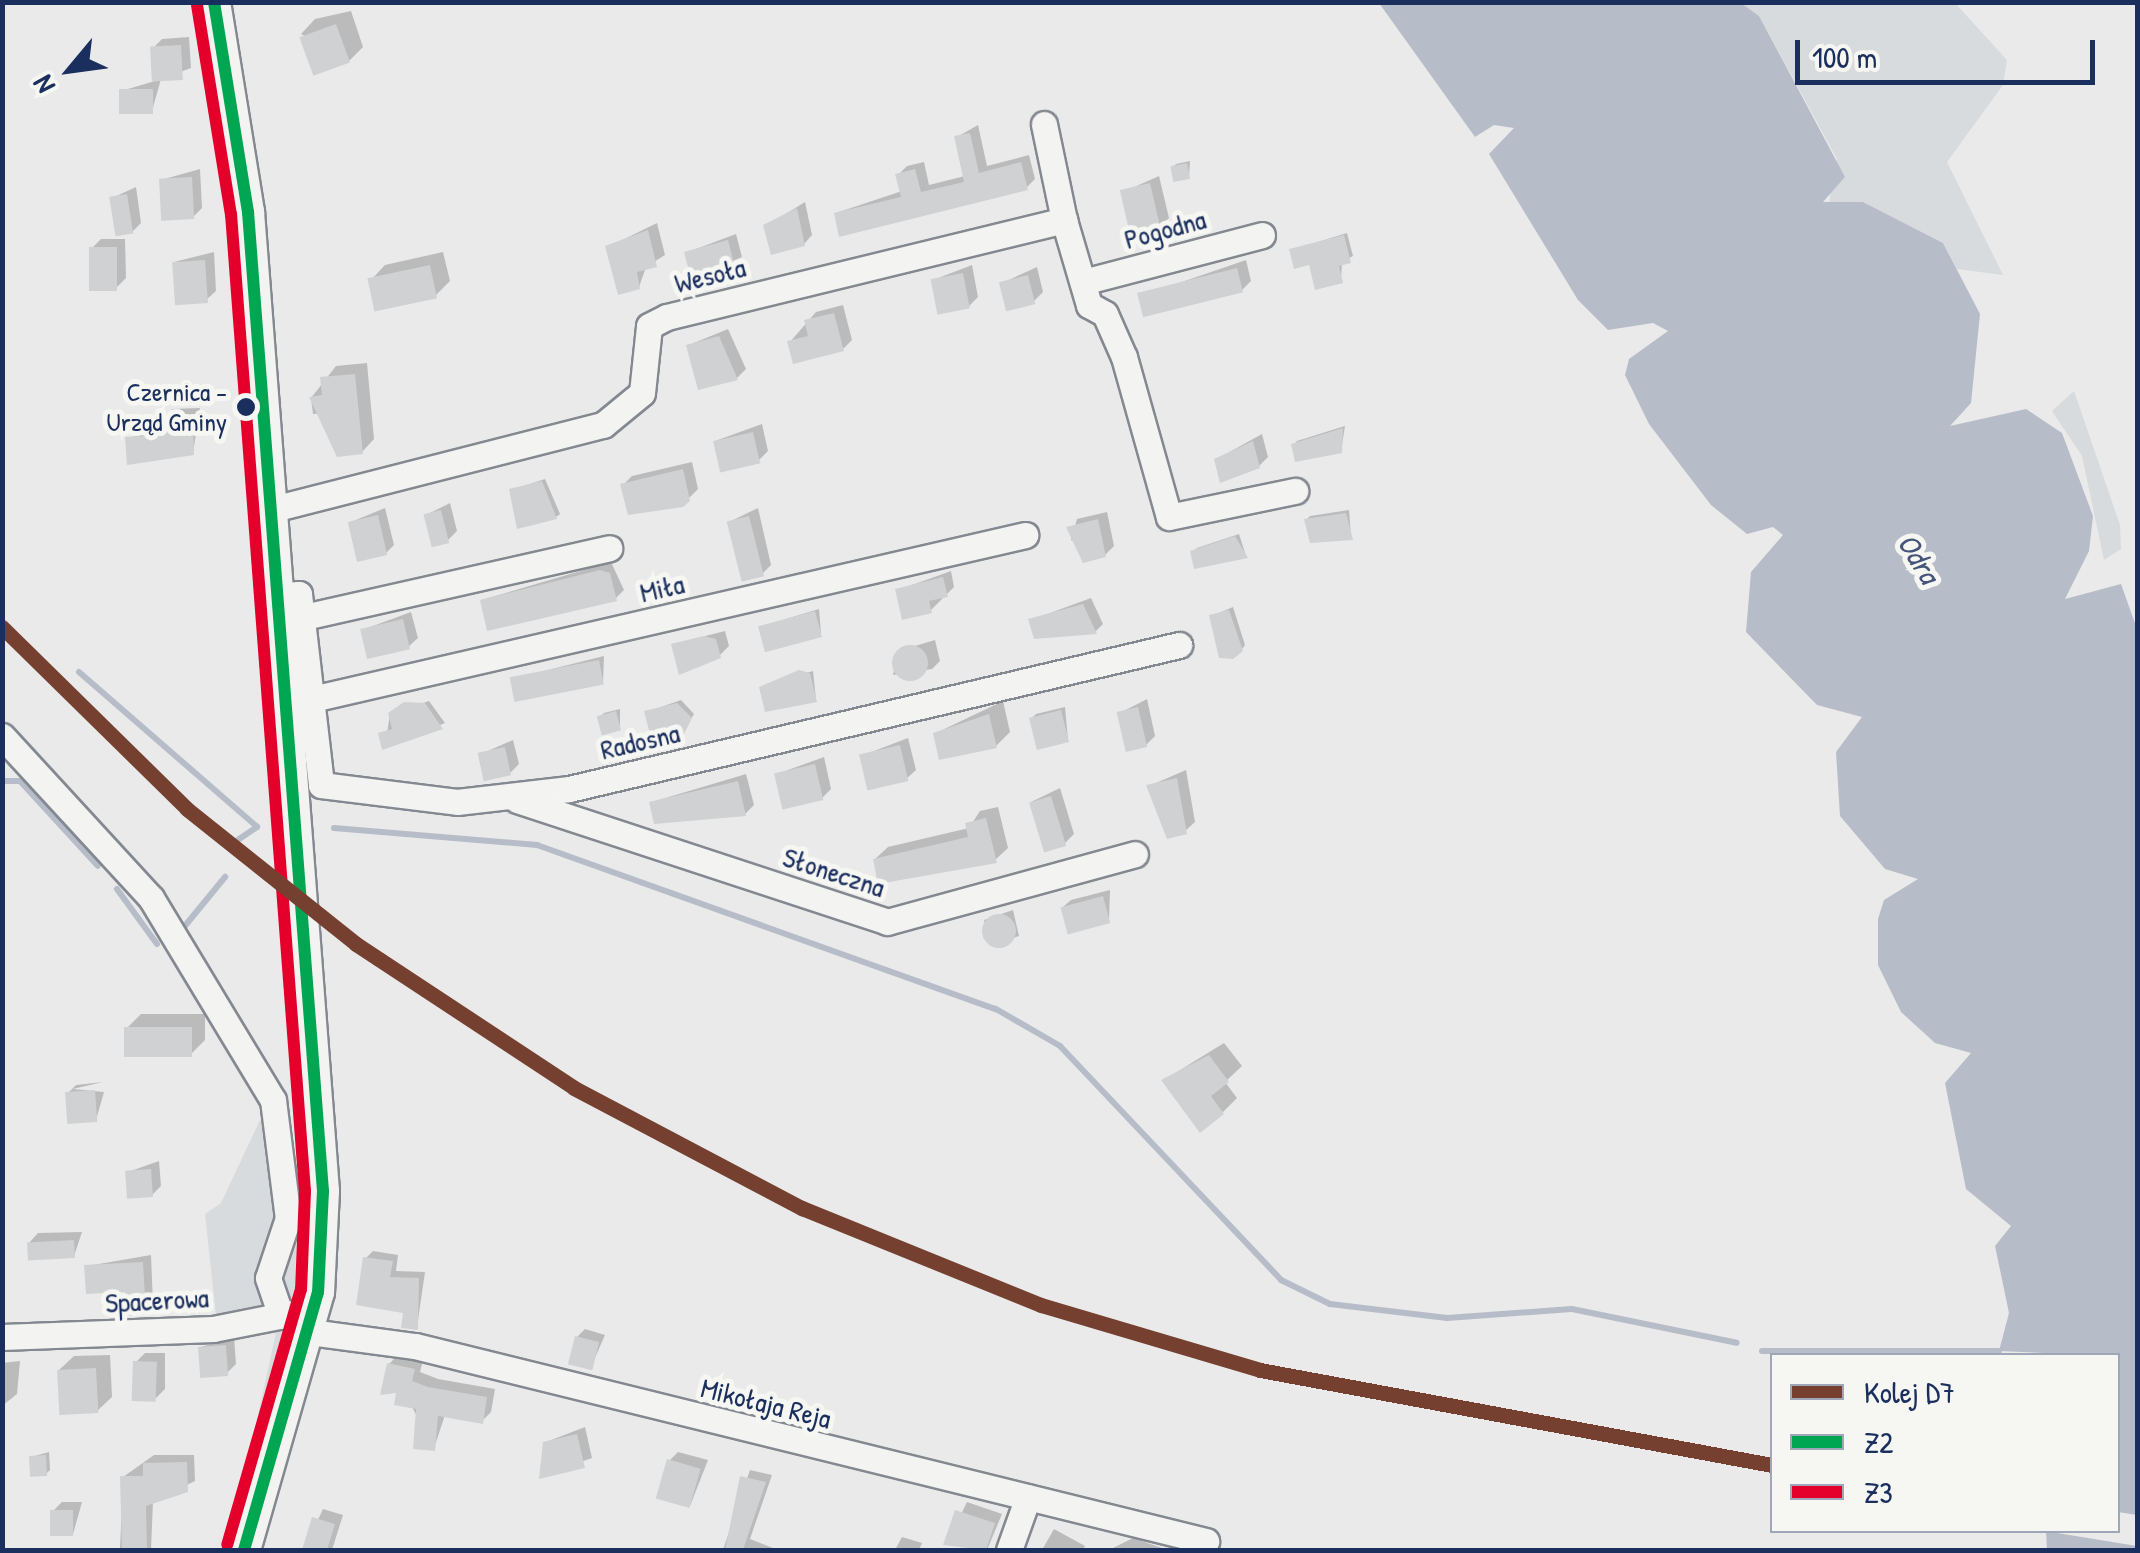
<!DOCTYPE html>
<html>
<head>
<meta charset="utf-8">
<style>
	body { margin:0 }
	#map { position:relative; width:2140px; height:1553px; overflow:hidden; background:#e9eae9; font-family:"Patrick Hand",sans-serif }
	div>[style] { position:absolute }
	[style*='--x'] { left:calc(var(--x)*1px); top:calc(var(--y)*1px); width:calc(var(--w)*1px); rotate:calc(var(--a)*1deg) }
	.green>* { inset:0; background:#d8dbde }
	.water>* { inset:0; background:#b7bdc8 }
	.pier>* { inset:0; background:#e9eae9 }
	.shadow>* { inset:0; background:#0003 }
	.stream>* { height:6px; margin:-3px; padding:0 3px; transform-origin:3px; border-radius:3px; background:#b7bdc8 }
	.building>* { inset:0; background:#d0d1d3; transform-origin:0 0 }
	.round { border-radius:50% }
	.roads { filter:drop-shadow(2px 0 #848890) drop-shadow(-2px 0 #848890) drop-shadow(0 2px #848890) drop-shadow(0 -2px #848890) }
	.minor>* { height:25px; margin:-12.5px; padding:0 12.5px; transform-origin:12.5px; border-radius:12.5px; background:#f3f3f2 }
	.major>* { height:32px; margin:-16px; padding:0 16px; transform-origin:16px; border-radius:16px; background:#f3f3f2 }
	.bus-1>* { height:12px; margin:-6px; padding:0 6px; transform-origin:6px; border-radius:6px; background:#00a651 }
	.bus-2>* { height:12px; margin:-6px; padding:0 6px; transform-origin:6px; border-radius:6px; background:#e4002b }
	.rail-1>* { height:15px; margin:-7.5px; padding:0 7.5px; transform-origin:7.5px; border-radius:7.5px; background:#754030 }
	.dots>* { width:28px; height:28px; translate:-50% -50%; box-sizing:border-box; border:5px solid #f6f6f2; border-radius:50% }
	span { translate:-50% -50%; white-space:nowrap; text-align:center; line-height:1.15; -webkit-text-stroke:10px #f6f6f2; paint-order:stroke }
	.bus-label { font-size:26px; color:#1b2f5e }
	.right { translate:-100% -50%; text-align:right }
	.street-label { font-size:28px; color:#1b2f5e }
	.water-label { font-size:30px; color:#44547a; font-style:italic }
	.frame { position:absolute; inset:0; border:5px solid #1b2f5e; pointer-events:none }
	.legend { position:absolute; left:1770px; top:1353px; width:350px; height:180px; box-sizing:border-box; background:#f6f6f2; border:2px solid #9ea6b7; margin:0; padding:12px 18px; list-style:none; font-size:30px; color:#1b2f5e }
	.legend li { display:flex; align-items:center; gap:20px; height:50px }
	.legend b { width:50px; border:2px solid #9ea6b7 }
	.north { position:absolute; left:20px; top:20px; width:100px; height:100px; -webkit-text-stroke:8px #f6f6f2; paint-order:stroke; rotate:241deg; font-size:28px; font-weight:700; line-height:40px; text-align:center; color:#1b2f5e }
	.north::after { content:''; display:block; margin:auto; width:35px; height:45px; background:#1b2f5e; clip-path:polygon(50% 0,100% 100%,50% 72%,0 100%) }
	.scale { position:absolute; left:1795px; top:40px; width:300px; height:45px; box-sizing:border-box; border:5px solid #1b2f5e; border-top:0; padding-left:12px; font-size:30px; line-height:35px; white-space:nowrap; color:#1b2f5e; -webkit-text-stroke:8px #f6f6f2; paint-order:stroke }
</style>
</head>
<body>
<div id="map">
	<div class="green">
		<div style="clip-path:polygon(1741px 3px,1955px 3px,2007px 60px,2003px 85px,1947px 162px,2003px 275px,1957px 269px,1943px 243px,1863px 202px,1828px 208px,1837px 159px,1759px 16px)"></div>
		<div style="clip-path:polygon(2074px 391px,2120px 525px,2121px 549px,2104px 560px,2082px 456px,2052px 411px)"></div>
		<div style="clip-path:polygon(260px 1120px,298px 1198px,293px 1352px,252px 1443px,277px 1328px,218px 1334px,205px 1214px,221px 1203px)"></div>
	</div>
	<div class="water">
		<div style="clip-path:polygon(1379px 3px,1741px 3px,1759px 16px,1845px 177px,1823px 202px,1863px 202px,1943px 243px,1980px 314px,1971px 403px,1950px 426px,2026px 409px,2062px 433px,2093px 516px,2089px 551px,2065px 599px,2121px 584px,2137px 629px,2137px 1550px,2047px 1550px,2046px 1531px,2118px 1530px,2118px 1356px,1999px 1351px,2009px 1313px,1995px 1246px,2011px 1226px,1966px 1189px,1945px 1083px,1971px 1053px,1935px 1043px,1901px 1012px,1878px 965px,1878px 919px,1884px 900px,1918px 879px,1885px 869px,1840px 816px,1836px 752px,1862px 717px,1817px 705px,1746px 632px,1751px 572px,1783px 535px,1773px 527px,1747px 534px,1711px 505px,1649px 424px,1625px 375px,1629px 359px,1668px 331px,1653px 323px,1608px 330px,1578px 300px,1489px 154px,1514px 128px,1494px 125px,1475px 137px)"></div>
	</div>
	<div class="pier">
		<div style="clip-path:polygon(2118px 1512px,2137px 1515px,2137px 1546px,2045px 1531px,2118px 1530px)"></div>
	</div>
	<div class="shadow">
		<div style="clip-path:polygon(351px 11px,363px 47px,349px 61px,301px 34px,315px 19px)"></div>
		<div style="clip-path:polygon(189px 37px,191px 68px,161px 79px,152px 111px,121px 91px,155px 81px,153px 48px,162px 39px)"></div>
		<div style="clip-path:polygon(978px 125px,987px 166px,1029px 155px,1035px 179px,1026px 188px,836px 213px,902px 191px,898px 175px,907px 166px,924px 162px,929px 185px,965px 176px,957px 137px)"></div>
		<div style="clip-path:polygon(1190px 161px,1189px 177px,1172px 168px,1176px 164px)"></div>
		<div style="clip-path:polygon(200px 169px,202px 208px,193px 217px,161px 180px)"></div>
		<div style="clip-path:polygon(1159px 176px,1169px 218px,1159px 228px,1123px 192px)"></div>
		<div style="clip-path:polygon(136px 187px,141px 223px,132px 232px,112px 198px)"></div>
		<div style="clip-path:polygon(805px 202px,812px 235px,804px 244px,766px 226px)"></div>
		<div style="clip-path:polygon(657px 223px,665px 255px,646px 267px,639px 287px,608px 247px)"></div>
		<div style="clip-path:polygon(1347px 233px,1353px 256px,1342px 262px,1341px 281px,1292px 250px)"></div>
		<div style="clip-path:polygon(736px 234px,742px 257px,703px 274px,688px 252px)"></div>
		<div style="clip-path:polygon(101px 239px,125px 239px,126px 278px,117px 287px,92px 248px)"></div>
		<div style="clip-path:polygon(214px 252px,216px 291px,206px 300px,174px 262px)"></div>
		<div style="clip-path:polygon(443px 252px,450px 281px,436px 295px,371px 280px,385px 265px)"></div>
		<div style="clip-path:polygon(1246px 260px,1251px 281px,1242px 290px,1141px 296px)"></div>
		<div style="clip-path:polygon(972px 265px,978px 297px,969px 306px,933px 280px)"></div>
		<div style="clip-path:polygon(1037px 267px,1043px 292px,1034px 301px,1002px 283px)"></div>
		<div style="clip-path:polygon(843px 305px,852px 340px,843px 349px,790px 342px,816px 312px)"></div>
		<div style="clip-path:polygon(728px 329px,746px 369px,737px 378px,689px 345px)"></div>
		<div style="clip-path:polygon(367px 363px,374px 439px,362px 452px,326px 413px,313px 414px,311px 398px,336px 366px)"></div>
		<div style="clip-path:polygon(200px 408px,193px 453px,128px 438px,165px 429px,172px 409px)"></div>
		<div style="clip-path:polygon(762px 424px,768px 451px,759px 460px,715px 441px)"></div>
		<div style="clip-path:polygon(1345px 426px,1341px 451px,1294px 445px,1297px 441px)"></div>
		<div style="clip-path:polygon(1262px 434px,1268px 457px,1259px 466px,1217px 459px)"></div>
		<div style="clip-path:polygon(692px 462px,698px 489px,689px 498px,630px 513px,623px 485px,632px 476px)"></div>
		<div style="clip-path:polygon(545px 479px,560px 514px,556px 517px,511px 490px)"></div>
		<div style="clip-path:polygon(450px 503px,457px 531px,448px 540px,426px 515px)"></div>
		<div style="clip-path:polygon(385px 508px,394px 545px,386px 553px,351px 522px)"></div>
		<div style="clip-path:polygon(758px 508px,771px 565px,762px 574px,729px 522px)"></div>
		<div style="clip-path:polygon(1349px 510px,1351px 537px,1307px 519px,1310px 516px)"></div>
		<div style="clip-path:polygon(1107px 512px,1114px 546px,1105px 555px,1071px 540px,1077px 519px)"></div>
		<div style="clip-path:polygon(1239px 534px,1246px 556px,1193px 551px,1197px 548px)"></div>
		<div style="clip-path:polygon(611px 562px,624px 590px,615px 599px,482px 600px)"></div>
		<div style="clip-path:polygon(951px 571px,954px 587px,930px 611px,898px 590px)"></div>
		<div style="clip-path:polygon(1091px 598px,1103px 624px,1096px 631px,1031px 620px)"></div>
		<div style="clip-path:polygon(1233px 607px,1245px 645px,1242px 649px,1212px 616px)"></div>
		<div style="clip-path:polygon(819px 609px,821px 634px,762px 629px,766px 625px)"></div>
		<div style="clip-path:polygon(411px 612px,418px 638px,408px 647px,362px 630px)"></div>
		<div style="clip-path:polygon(725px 631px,729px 646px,719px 656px,674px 644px)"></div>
		<div style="clip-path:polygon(935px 640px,940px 661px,932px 669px,893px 675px,898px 651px)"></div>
		<div style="clip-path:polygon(604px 656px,603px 683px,514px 684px,520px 677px)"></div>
		<div style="clip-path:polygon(813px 671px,816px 700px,766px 684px)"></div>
		<div style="clip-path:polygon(1147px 699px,1155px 736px,1146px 745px,1120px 713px)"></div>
		<div style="clip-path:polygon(681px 700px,694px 714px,683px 732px,647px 712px)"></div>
		<div style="clip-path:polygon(429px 701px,445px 723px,385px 746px,390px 714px)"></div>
		<div style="clip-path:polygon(1003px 701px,1010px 732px,996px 746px,936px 733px)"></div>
		<div style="clip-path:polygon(1065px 707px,1068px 740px,1032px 718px,1036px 714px)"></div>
		<div style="clip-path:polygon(620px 709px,620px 728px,600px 717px,604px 713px)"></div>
		<div style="clip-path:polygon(908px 738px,916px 770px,906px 779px,861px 756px)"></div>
		<div style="clip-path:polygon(513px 740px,519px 764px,510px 773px,481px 754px)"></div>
		<div style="clip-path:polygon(824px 757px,831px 789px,822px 798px,777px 774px)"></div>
		<div style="clip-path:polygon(1186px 770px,1195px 822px,1185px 831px,1149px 786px)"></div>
		<div style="clip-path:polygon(746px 774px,754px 805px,745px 814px,652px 802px)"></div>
		<div style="clip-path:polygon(1060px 788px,1074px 834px,1065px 843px,1031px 802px)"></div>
		<div style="clip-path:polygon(998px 807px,1008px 848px,995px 860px,875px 859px,888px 847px,969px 828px,980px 811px)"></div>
		<div style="clip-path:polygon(1110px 890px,1109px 920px,1063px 907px,1071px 900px)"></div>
		<div style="clip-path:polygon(1013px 910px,1019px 936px,990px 946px,984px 920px)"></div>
		<div style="clip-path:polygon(141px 1014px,205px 1014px,205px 1040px,191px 1054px,127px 1028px)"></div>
		<div style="clip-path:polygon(1224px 1043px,1242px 1066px,1225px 1082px,1237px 1098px,1223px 1112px,1164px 1080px)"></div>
		<div style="clip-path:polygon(103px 1082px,73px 1089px,104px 1092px,96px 1120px,67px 1094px,76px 1085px)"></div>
		<div style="clip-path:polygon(159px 1161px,161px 1186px,152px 1195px,128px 1172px)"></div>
		<div style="clip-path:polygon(82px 1232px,74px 1256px,29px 1243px,38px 1233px)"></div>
		<div style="clip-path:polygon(373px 1251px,398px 1255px,396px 1271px,425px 1272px,417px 1327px,366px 1258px)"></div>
		<div style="clip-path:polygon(151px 1255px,153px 1304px,145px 1313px,128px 1289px,87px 1266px)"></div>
		<div style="clip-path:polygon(585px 1329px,605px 1335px,591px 1367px,577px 1337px)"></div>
		<div style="clip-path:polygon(234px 1337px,236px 1364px,227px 1373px,201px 1347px)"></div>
		<div style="clip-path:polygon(145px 1353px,165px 1353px,165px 1389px,156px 1398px,136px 1362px)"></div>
		<div style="clip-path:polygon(110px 1355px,112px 1397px,97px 1411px,59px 1370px,74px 1356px)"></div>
		<div style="clip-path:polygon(398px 1355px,423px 1360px,420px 1372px,438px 1379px,495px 1389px,491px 1412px,482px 1421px,445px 1415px,434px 1448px,389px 1364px)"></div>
		<div style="clip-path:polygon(20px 1361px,17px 1394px,2px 1406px,2px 1363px)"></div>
		<div style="clip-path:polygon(585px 1427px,592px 1458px,541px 1476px,546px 1442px)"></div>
		<div style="clip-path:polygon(49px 1452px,50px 1470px,46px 1474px,31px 1457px)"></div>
		<div style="clip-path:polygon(678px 1452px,708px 1460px,690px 1506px,669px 1461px)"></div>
		<div style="clip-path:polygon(154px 1455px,194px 1455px,195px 1481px,153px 1501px,151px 1550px,120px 1550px,123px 1477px)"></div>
		<div style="clip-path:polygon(750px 1470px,772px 1475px,750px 1539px,778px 1550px,723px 1550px)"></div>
		<div style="clip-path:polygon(62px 1502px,82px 1502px,73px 1534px,53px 1511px)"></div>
		<div style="clip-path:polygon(967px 1502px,1002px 1514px,987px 1550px,947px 1543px)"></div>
		<div style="clip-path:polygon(323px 1509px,343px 1515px,332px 1550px,304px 1550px)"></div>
		<div style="clip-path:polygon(1054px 1529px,1085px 1546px,1083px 1550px,1042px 1550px)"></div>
		<div style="clip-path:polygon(902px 1537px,922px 1543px,919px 1550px,895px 1550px)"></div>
		<div style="clip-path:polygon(1133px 1538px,1162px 1548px,1161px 1550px,1109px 1550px)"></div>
	</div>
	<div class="stream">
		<div style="--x:79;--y:672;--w:236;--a:41"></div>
		<div style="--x:257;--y:827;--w:22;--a:146"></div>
		<div style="--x:2;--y:781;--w:18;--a:0"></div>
		<div style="--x:20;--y:781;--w:115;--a:47.5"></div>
		<div style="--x:334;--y:828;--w:204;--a:4.8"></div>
		<div style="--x:537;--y:845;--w:487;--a:19.7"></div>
		<div style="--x:996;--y:1009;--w:74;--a:30"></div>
		<div style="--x:1060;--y:1046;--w:322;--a:46.6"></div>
		<div style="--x:1281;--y:1280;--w:55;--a:26.1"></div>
		<div style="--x:1330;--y:1304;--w:118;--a:6.8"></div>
		<div style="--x:1447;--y:1318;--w:125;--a:-4.1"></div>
		<div style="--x:1572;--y:1309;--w:168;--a:11.6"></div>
		<div style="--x:117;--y:889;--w:68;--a:54"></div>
		<div style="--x:184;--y:927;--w:65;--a:-50.6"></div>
		<div style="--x:1762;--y:1351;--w:237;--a:0"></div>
	</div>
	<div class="building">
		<div style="left:336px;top:24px;width:41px;height:39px;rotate:70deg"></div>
		<div style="left:181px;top:45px;width:35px;height:31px;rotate:87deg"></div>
		<div style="left:153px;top:89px;width:25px;height:34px;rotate:90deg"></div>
		<div style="clip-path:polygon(970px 133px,979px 173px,1021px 162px,1028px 190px,839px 237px,834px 213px,901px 197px,895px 174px,915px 169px,921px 192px,964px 182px,954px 136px)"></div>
		<div style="left:1187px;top:163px;width:16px;height:17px;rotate:79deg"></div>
		<div style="left:192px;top:177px;width:42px;height:33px;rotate:87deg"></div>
		<div style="left:1150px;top:183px;width:48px;height:31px;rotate:77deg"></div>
		<div style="left:127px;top:194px;width:40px;height:18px;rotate:81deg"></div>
		<div style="clip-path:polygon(797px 208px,805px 246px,771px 255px,763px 225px)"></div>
		<div style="clip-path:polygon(648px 230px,657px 267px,637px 272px,640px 289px,618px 295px,605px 246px)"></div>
		<div style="clip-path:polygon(1344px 235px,1351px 263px,1339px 266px,1343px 283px,1315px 290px,1309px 265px,1294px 269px,1289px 249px)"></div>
		<div style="clip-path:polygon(728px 240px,735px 268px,689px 271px,684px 252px)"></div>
		<div style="left:89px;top:247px;width:28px;height:44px"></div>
		<div style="left:205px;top:260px;width:43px;height:33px;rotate:86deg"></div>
		<div style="left:430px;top:265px;width:34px;height:64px;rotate:78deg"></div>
		<div style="left:1237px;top:268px;width:25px;height:103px;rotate:76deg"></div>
		<div style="left:963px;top:273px;width:36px;height:33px;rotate:79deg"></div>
		<div style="left:1028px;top:275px;width:30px;height:30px;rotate:76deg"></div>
		<div style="clip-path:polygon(834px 313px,844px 351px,793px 364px,787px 341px,808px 336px,804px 320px)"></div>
		<div style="clip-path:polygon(719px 336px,738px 380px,698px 390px,686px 345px)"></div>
		<div style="clip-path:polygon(355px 374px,363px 454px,337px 457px,309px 397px,322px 395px,320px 377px)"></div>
		<div style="clip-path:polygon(193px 415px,194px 455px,127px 465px,125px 437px,162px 435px,162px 416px)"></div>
		<div style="clip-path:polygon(1343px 428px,1342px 453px,1295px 462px,1291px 444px)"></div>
		<div style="left:753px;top:432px;width:32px;height:41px;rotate:77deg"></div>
		<div style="clip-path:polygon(1253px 441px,1260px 468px,1220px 483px,1214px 459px)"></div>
		<div style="clip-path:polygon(683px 469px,690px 501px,683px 507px,628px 515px,620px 484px)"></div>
		<div style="clip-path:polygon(542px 481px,557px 519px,517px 529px,509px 489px)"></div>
		<div style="left:441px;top:510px;width:34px;height:18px;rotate:76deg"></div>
		<div style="clip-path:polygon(1346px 513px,1353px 540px,1310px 543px,1304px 519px)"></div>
		<div style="left:378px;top:515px;width:41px;height:31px;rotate:77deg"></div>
		<div style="left:749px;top:516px;width:62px;height:23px;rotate:76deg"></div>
		<div style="clip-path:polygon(1098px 519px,1106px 557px,1083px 563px,1066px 527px)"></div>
		<div style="clip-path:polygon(1235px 536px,1248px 558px,1194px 569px,1190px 551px)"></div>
		<div style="clip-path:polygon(600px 570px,610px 573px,617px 601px,487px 631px,480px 600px)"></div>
		<div style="clip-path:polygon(943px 577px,948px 597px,929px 601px,932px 613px,902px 620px,895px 589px)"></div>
		<div style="clip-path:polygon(1083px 604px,1097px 634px,1034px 639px,1028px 619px)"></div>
		<div style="clip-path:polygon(1229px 610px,1243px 651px,1233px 659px,1219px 658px,1209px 615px)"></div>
		<div style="left:815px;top:611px;width:27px;height:59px;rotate:75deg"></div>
		<div style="left:403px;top:619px;width:31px;height:44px;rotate:77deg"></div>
		<div style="clip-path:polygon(704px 636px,716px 639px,721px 658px,679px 675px,671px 644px)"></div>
		<div class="round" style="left:892px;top:645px;width:36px;height:36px"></div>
		<div style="left:599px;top:660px;width:25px;height:91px;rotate:79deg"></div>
		<div style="clip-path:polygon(799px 670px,810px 673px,817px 702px,765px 712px,759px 687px)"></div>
		<div style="clip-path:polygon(404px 702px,425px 703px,443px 729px,382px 750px,378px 733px,392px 729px,388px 713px)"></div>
		<div style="clip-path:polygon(677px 703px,692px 718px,684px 734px,652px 742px,644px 711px)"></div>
		<div style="left:1138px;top:707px;width:41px;height:22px;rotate:77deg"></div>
		<div style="left:1061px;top:710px;width:33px;height:33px;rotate:76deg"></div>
		<div style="left:616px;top:711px;width:20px;height:20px;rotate:75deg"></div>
		<div style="clip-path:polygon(989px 714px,997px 748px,939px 760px,933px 733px)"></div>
		<div style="left:900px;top:745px;width:37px;height:42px;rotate:77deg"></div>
		<div style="left:505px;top:747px;width:29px;height:28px;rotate:78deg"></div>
		<div style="left:815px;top:764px;width:37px;height:42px;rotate:77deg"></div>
		<div style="clip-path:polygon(1177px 778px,1187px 834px,1167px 839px,1146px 785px)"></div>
		<div style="clip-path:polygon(738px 781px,746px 816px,654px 824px,649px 802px)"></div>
		<div style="left:1051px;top:796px;width:52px;height:23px;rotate:73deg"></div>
		<div style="clip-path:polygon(986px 818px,997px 863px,878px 884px,873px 859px,968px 837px,965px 823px)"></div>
		<div style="left:1103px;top:896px;width:28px;height:44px;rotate:75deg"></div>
		<div class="round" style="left:982px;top:914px;width:34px;height:34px"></div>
		<div style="left:124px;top:1027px;width:68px;height:30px"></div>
		<div style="clip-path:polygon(1209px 1055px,1229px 1082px,1211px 1096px,1224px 1114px,1200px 1133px,1161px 1080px)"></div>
		<div style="left:95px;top:1090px;width:32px;height:30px;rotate:86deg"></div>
		<div style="left:151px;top:1169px;width:28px;height:26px;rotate:86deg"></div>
		<div style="left:74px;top:1240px;width:18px;height:47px;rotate:87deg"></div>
		<div style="clip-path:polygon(363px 1257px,393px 1261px,390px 1277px,419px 1278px,418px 1330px,401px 1328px,403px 1313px,356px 1305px)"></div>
		<div style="clip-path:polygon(143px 1262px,146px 1315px,126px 1316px,125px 1292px,86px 1294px,84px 1265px)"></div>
		<div style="left:575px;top:1336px;width:25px;height:29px;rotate:14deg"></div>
		<div style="left:226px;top:1345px;width:31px;height:28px;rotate:86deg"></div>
		<div style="left:133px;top:1361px;width:24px;height:40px;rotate:2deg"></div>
		<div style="clip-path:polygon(387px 1363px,415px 1369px,412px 1381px,428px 1387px,487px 1397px,483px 1424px,438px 1416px,435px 1451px,413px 1449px,416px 1409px,394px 1405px,396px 1393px,380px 1395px)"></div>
		<div style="left:96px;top:1368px;width:45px;height:39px;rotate:87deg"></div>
		<div style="clip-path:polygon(577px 1434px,585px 1468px,539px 1479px,543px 1442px)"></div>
		<div style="left:46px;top:1455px;width:21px;height:17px;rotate:87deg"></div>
		<div style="left:667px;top:1459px;width:35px;height:41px;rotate:16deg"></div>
		<div style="clip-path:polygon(187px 1462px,188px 1492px,146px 1506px,147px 1550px,122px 1550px,120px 1476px,143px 1476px,143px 1463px)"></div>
		<div style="clip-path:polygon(740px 1476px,766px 1482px,743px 1550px,725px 1550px)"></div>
		<div style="left:50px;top:1510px;width:23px;height:26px"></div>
		<div style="clip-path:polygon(955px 1510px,995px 1523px,986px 1550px,943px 1545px)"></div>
		<div style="clip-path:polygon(312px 1517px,335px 1524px,327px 1550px,302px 1550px)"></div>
	</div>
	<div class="roads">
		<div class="minor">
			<div style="--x:1064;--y:220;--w:89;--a:73.6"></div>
			<div style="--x:1089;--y:305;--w:18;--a:29"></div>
			<div style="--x:1105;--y:314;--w:47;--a:66.2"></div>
			<div style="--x:1124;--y:357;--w:166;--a:74.3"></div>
			<div style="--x:1169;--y:517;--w:129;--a:-11.7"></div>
			<div style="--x:1083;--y:282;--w:185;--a:-14.7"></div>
			<div style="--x:269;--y:510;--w:345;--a:-14.3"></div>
			<div style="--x:603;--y:425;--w:50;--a:-39.4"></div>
			<div style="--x:642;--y:393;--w:67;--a:-84"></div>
			<div style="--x:649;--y:326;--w:20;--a:-27"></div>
			<div style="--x:667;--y:317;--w:409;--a:-13.7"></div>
			<div style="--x:1064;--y:220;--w:98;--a:-101.8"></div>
			<div style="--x:276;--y:596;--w:23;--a:-5"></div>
			<div style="--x:299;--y:594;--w:192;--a:83.4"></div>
			<div style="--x:321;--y:785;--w:137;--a:7.1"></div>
			<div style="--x:457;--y:802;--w:113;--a:-6.6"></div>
			<div style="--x:569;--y:789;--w:627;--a:-13.28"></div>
			<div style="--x:304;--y:617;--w:313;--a:-12.7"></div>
			<div style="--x:312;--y:699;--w:732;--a:-12.95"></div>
			<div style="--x:2;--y:736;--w:220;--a:47.4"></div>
			<div style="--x:151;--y:898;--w:236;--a:58.9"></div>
			<div style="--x:273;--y:1100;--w:119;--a:82.8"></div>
			<div style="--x:288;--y:1218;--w:63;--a:108.4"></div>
			<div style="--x:268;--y:1278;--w:40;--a:71.1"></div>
			<div style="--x:517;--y:800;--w:390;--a:18.2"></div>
			<div style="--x:887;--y:922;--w:257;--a:-15.3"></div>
			<div style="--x:310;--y:1332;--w:106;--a:7.6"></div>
			<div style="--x:415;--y:1346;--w:815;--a:13.85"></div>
			<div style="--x:2;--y:1337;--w:211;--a:-2.2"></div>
			<div style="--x:213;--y:1329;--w:83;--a:-11.2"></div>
			<div style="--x:1009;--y:1550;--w:56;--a:-70.3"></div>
		</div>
		<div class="major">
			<div style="--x:214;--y:2;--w:213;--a:80.8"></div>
			<div style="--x:248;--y:212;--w:982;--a:85.62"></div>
			<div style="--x:323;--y:1191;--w:101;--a:92.8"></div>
			<div style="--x:318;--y:1292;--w:268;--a:106"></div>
		</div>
	</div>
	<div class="bus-1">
		<div style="--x:214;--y:2;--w:213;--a:80.8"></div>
		<div style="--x:248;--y:212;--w:982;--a:85.62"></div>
		<div style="--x:323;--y:1191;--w:101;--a:92.8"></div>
		<div style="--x:318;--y:1292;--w:268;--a:106"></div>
	</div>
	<div class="bus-2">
		<div style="--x:197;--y:5;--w:212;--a:80.8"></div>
		<div style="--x:231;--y:214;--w:980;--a:85.67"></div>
		<div style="--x:305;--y:1191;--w:98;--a:92.3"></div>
		<div style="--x:301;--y:1289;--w:266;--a:106.1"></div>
	</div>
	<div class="rail-1">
		<div style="--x:2;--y:627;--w:260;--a:44.5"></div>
		<div style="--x:187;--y:809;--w:216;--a:38.6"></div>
		<div style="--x:356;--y:944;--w:261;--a:33.4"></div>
		<div style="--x:574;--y:1088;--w:258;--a:27.8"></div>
		<div style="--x:802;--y:1208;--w:258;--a:22.1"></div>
		<div style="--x:1041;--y:1305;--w:228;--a:16.5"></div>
		<div style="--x:1260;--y:1370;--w:521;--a:10.51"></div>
	</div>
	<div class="dots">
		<div style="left:246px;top:407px;background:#1b2f5e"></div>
	</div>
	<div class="bus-label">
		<span class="right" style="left:227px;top:407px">Czernica –<br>Urząd Gminy</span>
	</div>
	<div class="street-label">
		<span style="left:1165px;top:229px;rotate:-15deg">Pogodna</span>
		<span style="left:710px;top:275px;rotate:-14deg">Wesoła</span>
		<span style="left:662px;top:588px;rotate:-13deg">Miła</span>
		<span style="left:640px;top:741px;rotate:-13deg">Radosna</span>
		<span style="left:834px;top:872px;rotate:18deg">Słoneczna</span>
		<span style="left:157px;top:1300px;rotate:-3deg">Spacerowa</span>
		<span style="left:766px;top:1403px;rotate:14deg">Mikołaja Reja</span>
	</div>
	<div class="water-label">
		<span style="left:1919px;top:558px;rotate:58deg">Odra</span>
	</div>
	<div class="frame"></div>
	<ul class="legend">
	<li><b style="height:12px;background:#754030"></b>Kolej D7</li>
	<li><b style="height:12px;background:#00a651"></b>Z2</li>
	<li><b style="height:12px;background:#e4002b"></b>Z3</li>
	</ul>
	<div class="north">N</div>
	<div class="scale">100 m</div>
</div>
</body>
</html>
